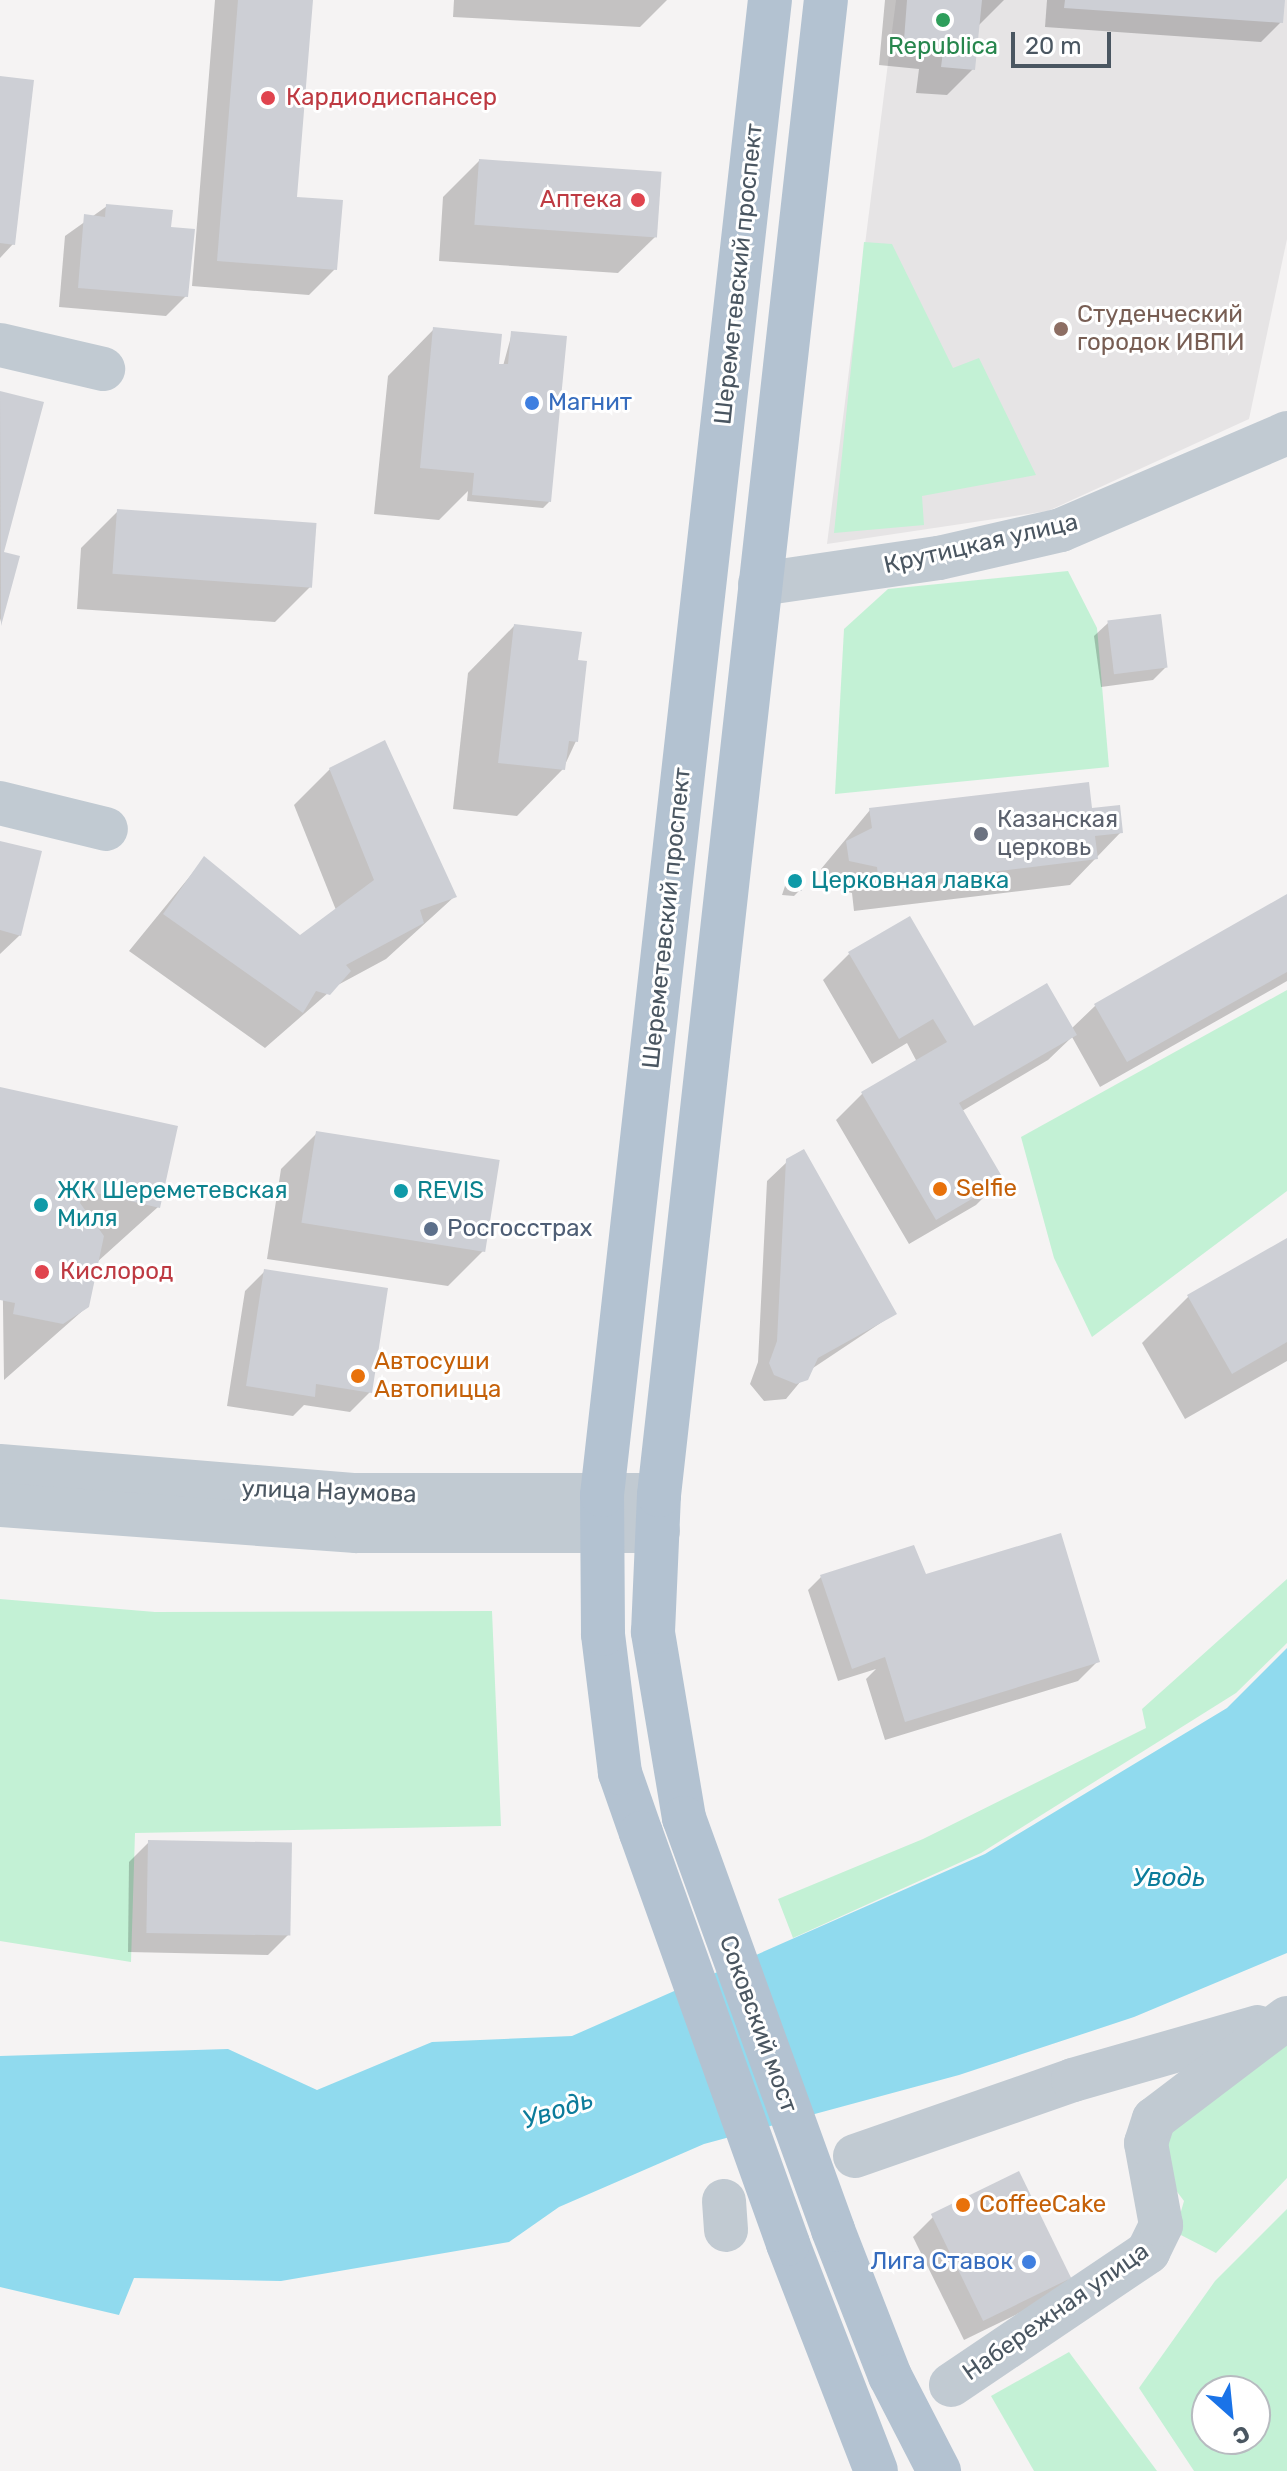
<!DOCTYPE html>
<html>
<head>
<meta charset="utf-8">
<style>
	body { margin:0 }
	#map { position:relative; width:1287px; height:2471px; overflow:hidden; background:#f5f3f3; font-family:Rubik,sans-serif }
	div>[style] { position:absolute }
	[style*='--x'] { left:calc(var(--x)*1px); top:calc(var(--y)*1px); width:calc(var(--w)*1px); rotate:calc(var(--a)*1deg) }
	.education>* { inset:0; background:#e6e4e5 }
	.green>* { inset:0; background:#c3f1d5 }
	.water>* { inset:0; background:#90daee }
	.shadow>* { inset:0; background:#0003 }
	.building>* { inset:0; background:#cdcfd5; transform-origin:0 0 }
	.minor>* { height:44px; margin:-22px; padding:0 22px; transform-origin:22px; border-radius:22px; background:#c1cad2 }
	.major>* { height:44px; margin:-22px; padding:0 22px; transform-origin:22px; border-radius:22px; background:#b3c2d1 }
	.major-bridge>* { height:44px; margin:-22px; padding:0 22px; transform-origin:22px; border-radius:22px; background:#b3c2d1 }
	.dots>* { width:22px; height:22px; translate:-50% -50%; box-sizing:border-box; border:4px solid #fff; border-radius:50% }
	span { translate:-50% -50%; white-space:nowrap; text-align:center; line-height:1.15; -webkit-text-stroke:6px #fff; paint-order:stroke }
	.leisure-label { font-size:24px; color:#27864d }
	.health-label { font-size:24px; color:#be3a42 }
	.left { translate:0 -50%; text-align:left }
	.right { translate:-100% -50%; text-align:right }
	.street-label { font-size:24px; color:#4a5661 }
	.education-label { font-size:24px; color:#785e54 }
	.shop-label { font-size:24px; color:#366cbe }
	.worship-label { font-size:24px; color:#5b616d }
	.culture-label { font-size:24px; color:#0d838f }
	.food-label { font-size:24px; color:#c56008 }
	.service-label { font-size:24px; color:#4e5e75 }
	.water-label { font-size:26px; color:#0c7c9b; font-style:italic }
	.north { position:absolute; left:1191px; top:2375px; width:80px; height:80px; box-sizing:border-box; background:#fff; border:2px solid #b7bbc0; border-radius:50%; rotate:153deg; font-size:22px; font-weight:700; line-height:32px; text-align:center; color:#4a5661 }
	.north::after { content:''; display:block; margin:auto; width:28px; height:36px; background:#1a73e8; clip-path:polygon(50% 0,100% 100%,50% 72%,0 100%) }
	.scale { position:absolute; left:1011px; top:32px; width:100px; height:36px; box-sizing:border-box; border:4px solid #4a5661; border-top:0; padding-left:10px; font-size:24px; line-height:28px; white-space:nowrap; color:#4a5661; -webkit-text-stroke:6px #fff; paint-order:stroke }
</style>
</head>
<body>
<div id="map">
	<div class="education">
		<div style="clip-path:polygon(896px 0,1287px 0,1287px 239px,1249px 419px,1048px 511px,827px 544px)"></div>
	</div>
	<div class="green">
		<div style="clip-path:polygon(864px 242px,892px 244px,953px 368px,979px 358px,1036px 475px,922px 496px,924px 525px,834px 533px)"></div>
		<div style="clip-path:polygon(1068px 571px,1097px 628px,1109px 767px,835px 794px,844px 629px,888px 589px)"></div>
		<div style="clip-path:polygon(1287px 990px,1287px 1191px,1092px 1337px,1054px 1258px,1021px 1137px)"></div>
		<div style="clip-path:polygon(1287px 1579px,1287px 1643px,1236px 1693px,981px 1853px,793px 1938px,778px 1899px,923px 1839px,1146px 1728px,1142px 1709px)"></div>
		<div style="clip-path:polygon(0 1599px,155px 1612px,492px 1611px,501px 1826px,135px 1833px,131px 1962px,0 1941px)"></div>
		<div style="clip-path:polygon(1287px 2033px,1287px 2178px,1216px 2253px,1175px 2232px,1184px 2201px,1166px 2177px,1164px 2159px,1174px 2117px)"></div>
		<div style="clip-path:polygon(evenodd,1287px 2209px,1287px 2471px,1194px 2471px,1139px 2388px,1215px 2281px,1287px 2209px,1207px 2391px,1255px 2391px,1255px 2439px,1207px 2439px,1207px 2391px)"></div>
		<div style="clip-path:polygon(1069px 2352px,1157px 2471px,1034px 2471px,991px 2396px)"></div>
	</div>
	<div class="water">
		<div style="clip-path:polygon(1287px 1648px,1287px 1953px,1134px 2017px,959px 2075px,704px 2144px,559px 2207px,509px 2242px,281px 2281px,134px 2278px,119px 2315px,0 2287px,0 2056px,228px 2049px,317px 2090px,432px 2042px,572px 2036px,985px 1854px,1227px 1708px)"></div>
	</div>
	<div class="shadow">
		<div style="clip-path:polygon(215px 0,311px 0,295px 199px,335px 269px,309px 295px,192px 286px)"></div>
		<div style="clip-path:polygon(454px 0,667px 0,640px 27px,453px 17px)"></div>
		<div style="clip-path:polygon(885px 0,1004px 0,979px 25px,973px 69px,947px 95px,916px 93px,919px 69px,879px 65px)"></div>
		<div style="clip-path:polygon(1047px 0,1283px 0,1281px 22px,1261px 42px,1045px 27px)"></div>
		<div style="clip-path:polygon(0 78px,13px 244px,0 258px)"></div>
		<div style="clip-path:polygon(479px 161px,655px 237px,618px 273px,439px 261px,443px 197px)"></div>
		<div style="clip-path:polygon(107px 206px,169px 229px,186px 296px,166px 316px,59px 307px,65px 236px)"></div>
		<div style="clip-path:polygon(434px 329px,503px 366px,512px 333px,549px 502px,543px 508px,467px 501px,468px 491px,439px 520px,374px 514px,388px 376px)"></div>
		<div style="clip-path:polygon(0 393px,41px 404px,2px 553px,17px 557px,0 622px)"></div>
		<div style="clip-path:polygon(117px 512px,311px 586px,275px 622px,77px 609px,81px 548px)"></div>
		<div style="clip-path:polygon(1108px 623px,1166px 667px,1153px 680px,1101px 687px,1094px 636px)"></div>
		<div style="clip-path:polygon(514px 626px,576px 662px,576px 741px,563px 769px,517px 816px,453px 809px,468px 673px)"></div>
		<div style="clip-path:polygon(330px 769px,454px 897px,386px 959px,336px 986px,265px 1048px,129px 951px,204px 859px,300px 937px,336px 910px,294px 805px)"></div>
		<div style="clip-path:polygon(870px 810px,1090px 810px,1121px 832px,1070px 885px,854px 911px,852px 893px,823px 886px,821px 869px)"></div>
		<div style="clip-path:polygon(0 843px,20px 935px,0 954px)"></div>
		<div style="clip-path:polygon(789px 874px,800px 890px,794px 896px,782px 895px)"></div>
		<div style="clip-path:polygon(1287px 897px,1287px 981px,1100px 1087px,1072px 1037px,1048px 1060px,962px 1111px,1002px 1179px,976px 1205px,909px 1244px,836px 1120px,862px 1094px,917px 1062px,907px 1043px,872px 1064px,823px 980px,849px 954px,974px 1029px,1071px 1029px,1095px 1006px)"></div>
		<div style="clip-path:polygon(0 1089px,158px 1207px,96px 1263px,88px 1306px,4px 1380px)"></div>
		<div style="clip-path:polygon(317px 1133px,484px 1250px,448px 1286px,267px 1259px,281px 1169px)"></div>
		<div style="clip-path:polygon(788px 1161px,894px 1314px,810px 1370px,786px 1399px,764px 1401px,750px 1384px,758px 1362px,767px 1181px)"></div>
		<div style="clip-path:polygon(1287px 1241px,1287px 1361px,1185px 1419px,1142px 1343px,1188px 1297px)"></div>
		<div style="clip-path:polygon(265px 1271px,370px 1392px,350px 1412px,304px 1405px,293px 1416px,227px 1406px,245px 1291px)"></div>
		<div style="clip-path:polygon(821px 1577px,923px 1580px,1098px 1661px,1078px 1681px,885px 1740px,866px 1679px,876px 1669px,838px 1681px,808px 1590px)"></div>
		<div style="clip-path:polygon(149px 1842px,288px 1935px,268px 1955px,128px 1952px,129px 1862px)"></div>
		<div style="clip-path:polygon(933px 2217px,1070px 2278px,1050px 2298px,964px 2340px,913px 2237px)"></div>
	</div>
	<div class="building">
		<div style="clip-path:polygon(238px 0,313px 0,297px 197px,343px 200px,337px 270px,217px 261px)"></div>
		<div style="clip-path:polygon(907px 0,982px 0,975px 70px,941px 67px,944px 44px,904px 40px)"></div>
		<div style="clip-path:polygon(1065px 0,1285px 0,1283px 23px,1064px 8px)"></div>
		<div style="clip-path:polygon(0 76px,34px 80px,15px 245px,0 243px)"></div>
		<div style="left:479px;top:159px;width:183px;height:66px;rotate:4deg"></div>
		<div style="clip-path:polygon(106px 204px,173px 210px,171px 227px,195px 229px,188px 297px,78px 288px,84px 214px,105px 217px)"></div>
		<div style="clip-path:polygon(433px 327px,502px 334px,499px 364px,508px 364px,511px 331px,567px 336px,551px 502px,472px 495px,474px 473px,420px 468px)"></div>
		<div style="clip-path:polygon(0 391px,44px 402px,4px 552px,20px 556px,1px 626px)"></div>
		<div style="left:117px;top:509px;width:200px;height:65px;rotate:4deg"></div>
		<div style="left:1161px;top:614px;width:54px;height:54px;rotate:83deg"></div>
		<div style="clip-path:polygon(514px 624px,582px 632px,578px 660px,587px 661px,578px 742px,569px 741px,565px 770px,498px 763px)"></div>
		<div style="clip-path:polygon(385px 740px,457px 897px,420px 910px,424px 923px,346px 965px,351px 971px,330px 995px,316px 991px,303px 1013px,163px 914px,204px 856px,300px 935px,374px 880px,329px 768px)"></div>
		<div style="clip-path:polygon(1089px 782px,1092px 808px,1120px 805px,1123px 833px,1095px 836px,1098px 859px,879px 886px,877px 867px,849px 861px,846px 841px,872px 828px,869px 808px)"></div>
		<div style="clip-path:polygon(0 841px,42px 851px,21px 936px,0 930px)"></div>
		<div style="left:788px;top:872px;width:15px;height:18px;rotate:4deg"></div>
		<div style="clip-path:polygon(1287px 894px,1287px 972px,1127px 1062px,1094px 1004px)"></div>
		<div style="clip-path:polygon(910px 916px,974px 1026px,1047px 983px,1077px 1035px,959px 1103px,1004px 1180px,936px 1220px,861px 1092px,947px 1042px,933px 1019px,899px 1039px,848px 952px)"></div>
		<div style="clip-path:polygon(0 1087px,178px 1126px,160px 1208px,83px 1190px,80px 1203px,104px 1236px,89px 1307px,63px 1324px,13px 1314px,15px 1303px,0 1300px)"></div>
		<div style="left:316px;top:1131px;width:186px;height:93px;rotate:9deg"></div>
		<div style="clip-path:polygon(804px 1149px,897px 1314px,818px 1358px,808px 1380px,796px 1384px,774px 1375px,769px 1363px,777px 1341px,786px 1159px)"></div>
		<div style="clip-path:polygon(1287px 1238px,1287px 1342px,1232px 1374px,1187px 1295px)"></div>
		<div style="clip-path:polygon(264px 1269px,388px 1288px,372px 1393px,316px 1384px,315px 1397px,246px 1386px)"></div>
		<div style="clip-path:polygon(1061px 1533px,1100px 1662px,905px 1722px,885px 1657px,852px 1669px,820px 1575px,914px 1545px,926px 1574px)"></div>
		<div style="left:148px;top:1840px;width:144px;height:93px;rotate:1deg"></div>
		<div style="left:1019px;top:2171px;width:119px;height:98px;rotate:64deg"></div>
	</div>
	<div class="minor">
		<div style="--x:0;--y:345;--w:106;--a:13.1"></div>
		<div style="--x:760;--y:584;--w:181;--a:-8.3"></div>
		<div style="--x:939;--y:558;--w:125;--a:-12.9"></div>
		<div style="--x:1061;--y:530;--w:246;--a:-23.2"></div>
		<div style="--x:0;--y:803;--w:109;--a:13.8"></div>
		<div style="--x:0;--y:1466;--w:354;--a:4.7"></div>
		<div style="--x:353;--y:1495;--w:306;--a:0"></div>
		<div style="--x:0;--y:1505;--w:357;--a:4.2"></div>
		<div style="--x:356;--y:1531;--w:302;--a:0"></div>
		<div style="--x:855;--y:2156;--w:231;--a:-19.2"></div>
		<div style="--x:1073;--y:2080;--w:192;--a:-16"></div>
		<div style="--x:724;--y:2201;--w:29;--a:86"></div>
		<div style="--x:951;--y:2385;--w:238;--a:-34"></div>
		<div style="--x:1148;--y:2252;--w:30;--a:-64"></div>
		<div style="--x:1161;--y:2225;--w:83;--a:-100.4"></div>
		<div style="--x:1146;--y:2143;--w:25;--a:-72"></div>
		<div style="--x:1154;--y:2119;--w:167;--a:-37.2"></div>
	</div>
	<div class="major">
		<div style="--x:684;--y:1818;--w:189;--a:-99.5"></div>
		<div style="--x:653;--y:1632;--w:137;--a:-87.5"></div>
		<div style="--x:659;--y:1495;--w:1504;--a:-83.63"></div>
		<div style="--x:641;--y:1833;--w:64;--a:-109.3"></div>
		<div style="--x:620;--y:1773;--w:140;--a:-97"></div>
		<div style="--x:603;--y:1634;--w:139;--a:-90.4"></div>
		<div style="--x:602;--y:1495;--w:1504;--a:-83.59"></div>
		<div style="--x:833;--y:2230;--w:157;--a:68.7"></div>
		<div style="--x:890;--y:2376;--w:107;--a:62.7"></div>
		<div style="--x:788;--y:2244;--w:243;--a:68.8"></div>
	</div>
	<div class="major-bridge">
		<div style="--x:684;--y:1818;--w:438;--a:70.1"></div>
		<div style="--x:641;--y:1833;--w:436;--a:70.3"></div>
	</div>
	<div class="dots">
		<div style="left:943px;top:20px;background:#2e9e5b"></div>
		<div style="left:268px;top:98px;background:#e0444e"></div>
		<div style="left:638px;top:200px;background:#e0444e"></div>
		<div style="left:1061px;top:329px;background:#8d6e63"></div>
		<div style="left:532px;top:403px;background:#3f7fe0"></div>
		<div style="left:981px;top:834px;background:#6b7280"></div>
		<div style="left:795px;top:881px;background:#0f9aa8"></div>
		<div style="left:940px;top:1189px;background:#e8710a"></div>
		<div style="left:401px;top:1191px;background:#0f9aa8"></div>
		<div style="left:41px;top:1205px;background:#0f9aa8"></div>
		<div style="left:431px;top:1229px;background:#5c6f8a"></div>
		<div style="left:42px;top:1272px;background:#e0444e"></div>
		<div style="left:358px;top:1376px;background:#e8710a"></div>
		<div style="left:963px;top:2205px;background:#e8710a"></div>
		<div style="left:1029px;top:2262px;background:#3f7fe0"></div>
	</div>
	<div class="leisure-label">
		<span style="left:943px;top:47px">Republica</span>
	</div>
	<div class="health-label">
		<span class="left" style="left:286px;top:98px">Кардиодиспансер</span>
		<span class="right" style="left:622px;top:200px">Аптека</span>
		<span class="left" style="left:60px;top:1272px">Кислород</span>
	</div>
	<div class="street-label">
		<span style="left:739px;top:274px;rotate:-84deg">Шереметевский проспект</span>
		<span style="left:981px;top:544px;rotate:-13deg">Крутицкая улица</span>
		<span style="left:667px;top:918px;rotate:-84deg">Шереметевский проспект</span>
		<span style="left:329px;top:1492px;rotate:2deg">улица Наумова</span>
		<span style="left:758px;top:2024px;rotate:70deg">Соковский мост</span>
		<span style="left:1056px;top:2312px;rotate:-35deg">Набережная улица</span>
	</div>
	<div class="education-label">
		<span class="left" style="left:1077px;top:329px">Студенческий<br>городок ИВПИ</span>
	</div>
	<div class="shop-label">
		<span class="left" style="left:548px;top:403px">Магнит</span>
		<span class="right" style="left:1013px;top:2262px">Лига Ставок</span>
	</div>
	<div class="worship-label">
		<span class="left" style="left:997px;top:834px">Казанская<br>церковь</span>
	</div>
	<div class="culture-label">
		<span class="left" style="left:811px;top:881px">Церковная лавка</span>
		<span class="left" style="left:57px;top:1205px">ЖК Шереметевская<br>Миля</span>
		<span class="left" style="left:417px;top:1191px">REVIS</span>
	</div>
	<div class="food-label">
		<span class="left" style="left:956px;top:1189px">Selfie</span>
		<span class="left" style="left:374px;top:1376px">Автосуши<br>Автопицца</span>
		<span class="left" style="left:979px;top:2205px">CoffeeCake</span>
	</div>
	<div class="service-label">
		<span class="left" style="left:447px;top:1229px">Росгосстрах</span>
	</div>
	<div class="water-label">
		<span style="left:1169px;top:1878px">Уводь</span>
		<span style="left:558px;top:2110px;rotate:-18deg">Уводь</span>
	</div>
	<div class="north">С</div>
	<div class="scale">20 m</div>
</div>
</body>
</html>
